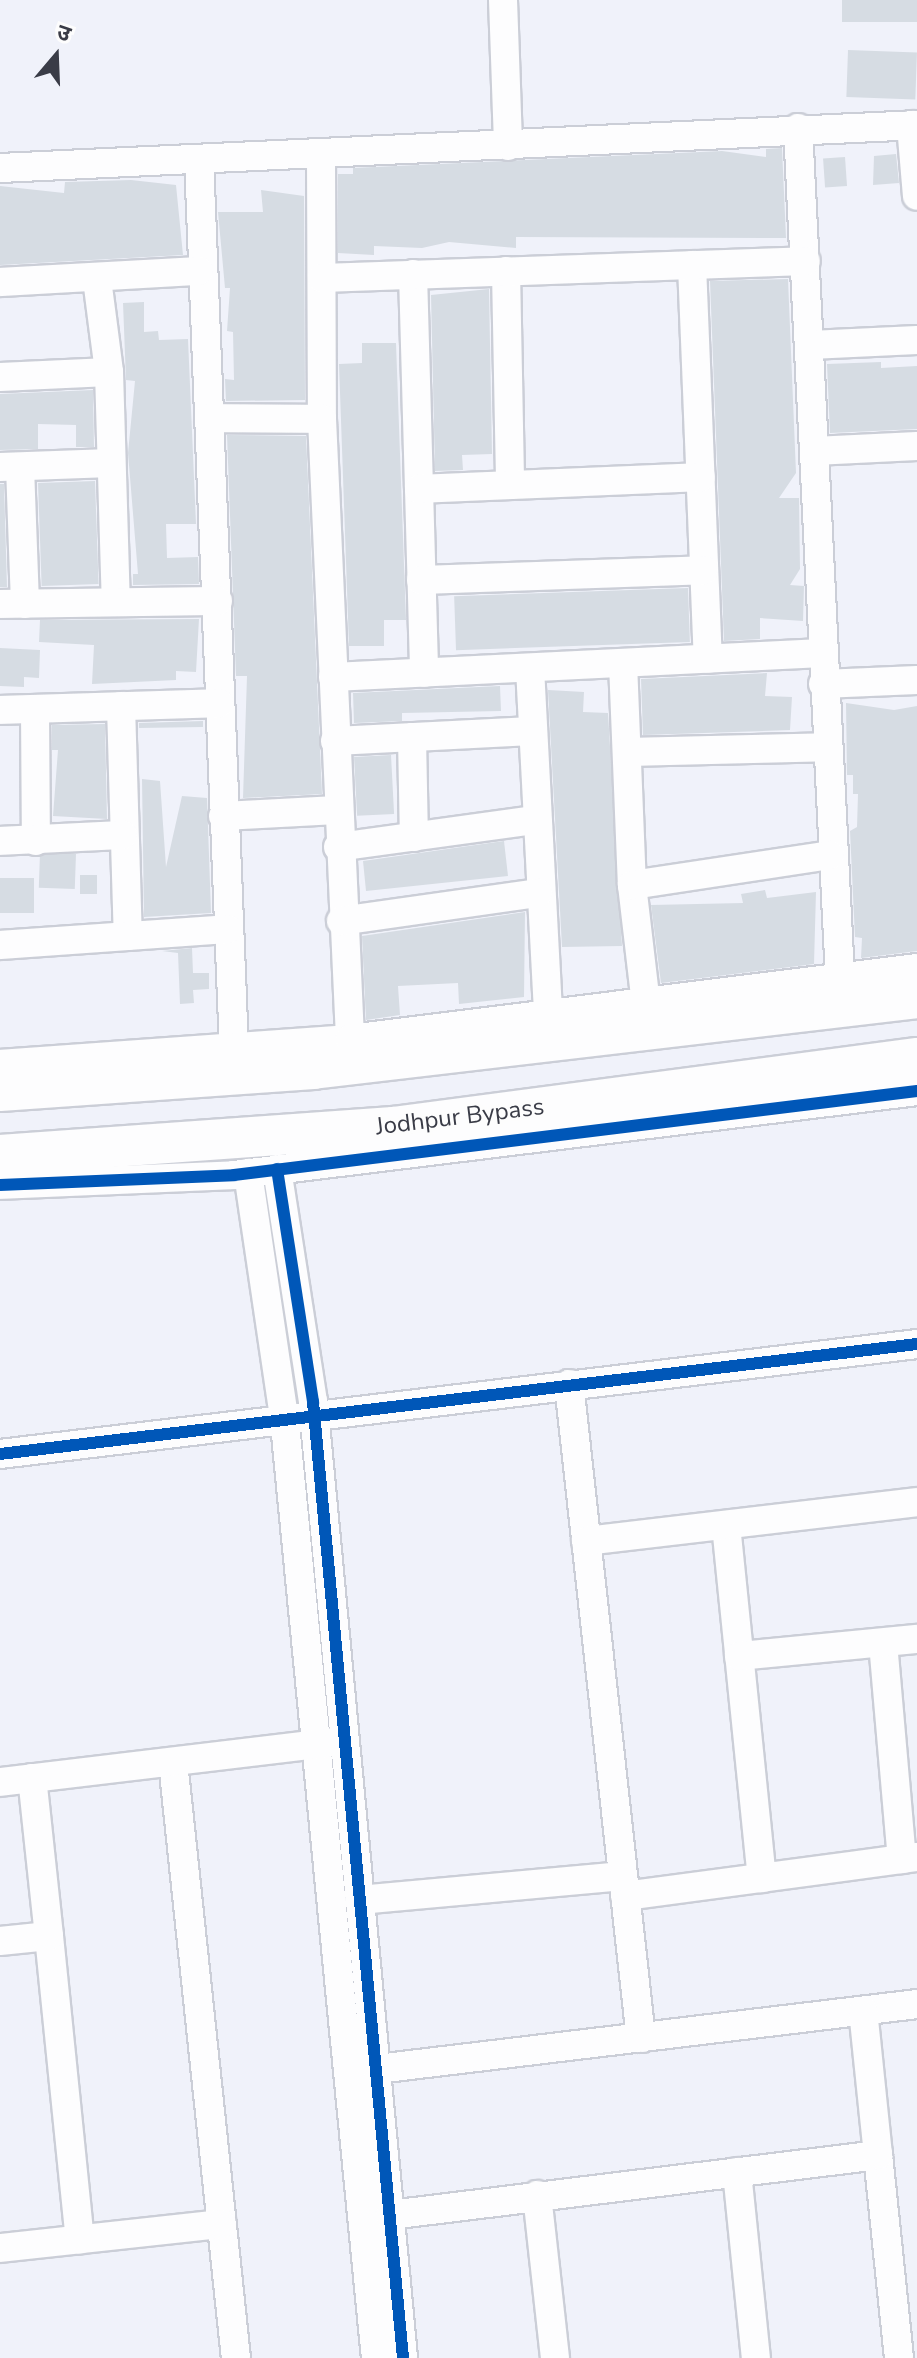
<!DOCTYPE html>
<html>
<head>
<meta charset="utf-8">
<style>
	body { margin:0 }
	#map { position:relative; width:917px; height:2358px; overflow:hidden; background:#f0f2fa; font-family:"Nunito Sans","Noto Sans Devanagari",sans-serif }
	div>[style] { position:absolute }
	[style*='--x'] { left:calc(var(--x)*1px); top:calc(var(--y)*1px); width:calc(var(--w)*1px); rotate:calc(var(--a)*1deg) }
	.building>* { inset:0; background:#d6dce3; transform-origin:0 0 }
	.roads { filter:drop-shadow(2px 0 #cbced7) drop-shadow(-2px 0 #cbced7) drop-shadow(0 2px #cbced7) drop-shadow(0 -2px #cbced7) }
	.minor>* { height:28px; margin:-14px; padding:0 14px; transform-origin:14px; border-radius:14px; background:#fdfdfe }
	.highway>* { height:40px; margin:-20px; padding:0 20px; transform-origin:20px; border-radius:20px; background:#fdfdfe }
	.cycleway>* { height:12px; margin:-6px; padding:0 6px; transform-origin:6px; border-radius:6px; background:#0057b8 }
	span { translate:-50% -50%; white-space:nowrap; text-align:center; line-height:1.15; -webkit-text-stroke:7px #fdfdfd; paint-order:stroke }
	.street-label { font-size:24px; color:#3a3c47 }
	.north { position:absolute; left:16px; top:16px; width:80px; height:80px; -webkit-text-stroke:6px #fdfdfd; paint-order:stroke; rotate:19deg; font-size:22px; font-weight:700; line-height:32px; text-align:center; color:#3a3c47 }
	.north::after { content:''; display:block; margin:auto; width:28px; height:36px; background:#3a3c47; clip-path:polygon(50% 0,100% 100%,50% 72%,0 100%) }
</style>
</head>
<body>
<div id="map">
	<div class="building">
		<div style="left:842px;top:0;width:75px;height:22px"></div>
		<div style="left:848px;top:50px;width:69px;height:47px;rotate:2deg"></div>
		<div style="clip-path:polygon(782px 148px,786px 238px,516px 237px,516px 248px,449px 242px,422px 248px,374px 246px,374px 255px,338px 253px,338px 174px,353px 174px,353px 168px,722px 151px,766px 157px,766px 149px)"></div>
		<div style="clip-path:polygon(896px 154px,899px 183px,873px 185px,874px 156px)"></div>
		<div style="left:845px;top:157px;width:29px;height:22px;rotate:86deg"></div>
		<div style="clip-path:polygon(131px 180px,176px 185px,183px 255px,0 265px,0 186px,64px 193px,65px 182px)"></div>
		<div style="clip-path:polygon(261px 190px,304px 196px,305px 400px,226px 401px,225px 379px,234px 380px,233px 332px,227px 331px,230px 288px,225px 288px,218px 212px,263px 212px)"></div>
		<div style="clip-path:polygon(788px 279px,796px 473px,779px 498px,799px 498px,800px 569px,790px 585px,804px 586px,803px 621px,760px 618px,760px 639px,724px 641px,710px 281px)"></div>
		<div style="clip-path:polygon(489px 289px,492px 454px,462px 455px,463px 470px,435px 471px,431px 295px)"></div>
		<div style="clip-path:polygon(144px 302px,144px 332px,158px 331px,159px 340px,188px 339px,196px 524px,166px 524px,167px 558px,198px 557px,199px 584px,133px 585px,133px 574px,138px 574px,128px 453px,135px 381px,126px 380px,123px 303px)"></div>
		<div style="clip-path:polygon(362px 343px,396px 343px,406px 620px,384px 620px,384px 646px,349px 646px,339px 364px,362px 363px)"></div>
		<div style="clip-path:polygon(881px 362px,881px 368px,917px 366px,917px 429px,830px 433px,827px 364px)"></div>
		<div style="clip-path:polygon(93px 390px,94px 447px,76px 447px,76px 425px,38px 424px,38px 449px,0 450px,0 394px)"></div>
		<div style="clip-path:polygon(227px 435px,306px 436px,322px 794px,243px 798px,247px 676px,236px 676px)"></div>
		<div style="left:95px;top:481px;width:103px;height:57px;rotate:88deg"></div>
		<div style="clip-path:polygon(0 484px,4px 484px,7px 587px,0 587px)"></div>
		<div style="left:688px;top:588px;width:54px;height:234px;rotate:88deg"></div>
		<div style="clip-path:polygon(199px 619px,196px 672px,176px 671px,176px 680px,92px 684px,94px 645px,39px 642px,40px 620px)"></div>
		<div style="clip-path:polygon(0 648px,40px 650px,39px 678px,24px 677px,24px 687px,0 686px)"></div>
		<div style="clip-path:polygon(767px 673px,765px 696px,792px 697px,790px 730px,643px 735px,641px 679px)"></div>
		<div style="clip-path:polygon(500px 686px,501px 711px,402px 713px,402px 721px,354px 723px,353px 693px)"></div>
		<div style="clip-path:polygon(548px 690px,584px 692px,583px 712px,608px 713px,622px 946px,562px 947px)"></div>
		<div style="clip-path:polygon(846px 703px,894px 710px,917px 706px,917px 951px,861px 958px,862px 938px,855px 937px,850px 831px,857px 827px,858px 794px,853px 794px,853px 775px,847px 775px)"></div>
		<div style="clip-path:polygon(203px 721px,203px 727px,139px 728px,139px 723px)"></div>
		<div style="clip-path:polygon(105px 724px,107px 819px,53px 816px,58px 750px,52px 750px,52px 725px)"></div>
		<div style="left:391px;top:755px;width:59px;height:37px;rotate:87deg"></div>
		<div style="clip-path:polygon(142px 779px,160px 781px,166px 867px,182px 796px,207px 798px,211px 913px,144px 917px)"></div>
		<div style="clip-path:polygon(504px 841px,508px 876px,366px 891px,363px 861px)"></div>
		<div style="left:76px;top:854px;width:35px;height:36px;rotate:92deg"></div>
		<div style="left:80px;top:875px;width:17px;height:19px"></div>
		<div style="left:0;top:878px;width:34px;height:35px"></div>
		<div style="clip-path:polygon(765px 890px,767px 898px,816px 892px,814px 964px,661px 983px,651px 905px,743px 903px,741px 894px)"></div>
		<div style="clip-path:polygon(525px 912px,524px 997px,459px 1004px,458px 983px,398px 986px,400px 1015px,366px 1020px,362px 936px)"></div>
		<div style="clip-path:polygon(192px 948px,193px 973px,209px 973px,209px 989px,193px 990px,194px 1003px,180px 1004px,178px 953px,162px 951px)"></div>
	</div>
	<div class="roads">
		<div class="minor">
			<div style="--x:503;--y:0;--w:146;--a:88"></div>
			<div style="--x:911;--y:125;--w:71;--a:85.2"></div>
			<div style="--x:798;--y:128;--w:852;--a:87.17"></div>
			<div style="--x:321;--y:154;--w:265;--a:89.8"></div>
			<div style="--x:322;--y:419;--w:621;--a:87.41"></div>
			<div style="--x:199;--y:159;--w:890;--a:87.75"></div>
			<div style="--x:0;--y:168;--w:918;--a:-2.68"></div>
			<div style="--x:692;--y:265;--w:394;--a:87.7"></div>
			<div style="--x:506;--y:271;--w:214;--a:88.9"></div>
			<div style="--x:413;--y:274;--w:399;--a:88.4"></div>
			<div style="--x:322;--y:278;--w:484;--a:-2"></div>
			<div style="--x:97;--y:279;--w:94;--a:82.6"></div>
			<div style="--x:109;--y:372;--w:230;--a:88.3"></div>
			<div style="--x:0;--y:282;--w:199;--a:-3.2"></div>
			<div style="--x:810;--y:345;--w:107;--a:-2.7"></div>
			<div style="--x:0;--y:377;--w:109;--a:-2.6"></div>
			<div style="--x:209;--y:418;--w:113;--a:0.5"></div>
			<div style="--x:814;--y:451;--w:103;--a:-2.8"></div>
			<div style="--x:0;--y:467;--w:111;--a:-2.1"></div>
			<div style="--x:20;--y:467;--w:137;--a:87.9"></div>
			<div style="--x:419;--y:489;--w:282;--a:-2.4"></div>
			<div style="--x:421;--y:580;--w:283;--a:-2"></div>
			<div style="--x:0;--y:604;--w:218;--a:-0.8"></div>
			<div style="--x:623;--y:663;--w:222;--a:87.7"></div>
			<div style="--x:632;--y:885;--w:121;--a:83.3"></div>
			<div style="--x:530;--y:668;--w:346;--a:87"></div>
			<div style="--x:333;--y:677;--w:490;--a:-2.8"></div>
			<div style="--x:823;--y:684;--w:94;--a:-2.4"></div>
			<div style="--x:121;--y:706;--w:230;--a:88.3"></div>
			<div style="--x:35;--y:709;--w:132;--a:89.6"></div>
			<div style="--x:0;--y:710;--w:219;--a:-1.8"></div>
			<div style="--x:412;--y:737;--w:100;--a:88.9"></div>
			<div style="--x:335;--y:741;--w:197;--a:-2.9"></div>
			<div style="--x:627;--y:752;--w:199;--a:-1.4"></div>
			<div style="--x:223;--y:816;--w:114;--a:-3"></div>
			<div style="--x:0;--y:841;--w:123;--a:-2.8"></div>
			<div style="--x:338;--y:847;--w:199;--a:-7.8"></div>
			<div style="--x:632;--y:885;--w:200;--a:-8.6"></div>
			<div style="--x:341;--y:921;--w:199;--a:-8.1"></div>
			<div style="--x:0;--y:945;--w:228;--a:-4"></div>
			<div style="--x:0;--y:1064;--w:351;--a:-4.1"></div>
			<div style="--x:350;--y:1039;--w:571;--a:-7.14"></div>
			<div style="--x:277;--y:1169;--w:236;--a:81.2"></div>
			<div style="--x:313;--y:1402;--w:960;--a:84.62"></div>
			<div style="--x:248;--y:1173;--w:254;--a:81.6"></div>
			<div style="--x:285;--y:1424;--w:938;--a:84.44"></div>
			<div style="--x:0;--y:1185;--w:234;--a:-2.4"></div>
			<div style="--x:234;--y:1175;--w:688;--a:-7.01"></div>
			<div style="--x:569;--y:1384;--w:658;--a:83.72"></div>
			<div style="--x:0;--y:1454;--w:924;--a:-6.84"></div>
			<div style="--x:726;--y:1525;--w:355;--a:84.2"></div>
			<div style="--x:586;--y:1541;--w:333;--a:-6.7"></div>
			<div style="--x:883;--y:1643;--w:217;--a:85"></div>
			<div style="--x:739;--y:1656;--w:179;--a:-5.5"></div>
			<div style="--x:173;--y:1762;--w:599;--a:83.97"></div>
			<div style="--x:0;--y:1782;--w:339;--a:-6.8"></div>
			<div style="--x:625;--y:1896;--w:295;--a:-7.6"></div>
			<div style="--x:359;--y:1900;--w:265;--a:-5.2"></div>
			<div style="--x:49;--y:1936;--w:305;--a:84.2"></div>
			<div style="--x:0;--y:1941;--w:49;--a:-5.8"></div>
			<div style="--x:49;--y:1936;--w:159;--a:-96.1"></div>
			<div style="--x:377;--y:2069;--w:544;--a:-6.86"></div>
			<div style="--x:878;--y:2155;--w:204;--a:84.1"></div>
			<div style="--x:737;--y:2172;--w:187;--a:84.2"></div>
			<div style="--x:537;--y:2195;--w:164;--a:83.7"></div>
			<div style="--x:390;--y:2215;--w:492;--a:-7"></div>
			<div style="--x:878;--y:2155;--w:145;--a:-95.9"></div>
			<div style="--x:0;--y:2248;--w:223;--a:-6.2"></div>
		</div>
		<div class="highway">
			<div style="--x:0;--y:1091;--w:314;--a:-4"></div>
			<div style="--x:313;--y:1069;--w:608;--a:-6.7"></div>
			<div style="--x:0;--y:1155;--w:394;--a:-4.1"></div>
			<div style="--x:393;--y:1127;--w:529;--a:-7.5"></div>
		</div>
	</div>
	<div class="cycleway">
		<div style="--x:277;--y:1169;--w:236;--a:81.2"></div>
		<div style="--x:313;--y:1402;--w:960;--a:84.62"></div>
		<div style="--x:0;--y:1185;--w:234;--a:-2.4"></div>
		<div style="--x:234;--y:1175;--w:688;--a:-7.01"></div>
		<div style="--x:0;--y:1454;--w:924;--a:-6.84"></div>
	</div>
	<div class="street-label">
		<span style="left:460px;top:1117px;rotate:-7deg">Jodhpur Bypass</span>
	</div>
	<div class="north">उ</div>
</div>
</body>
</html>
